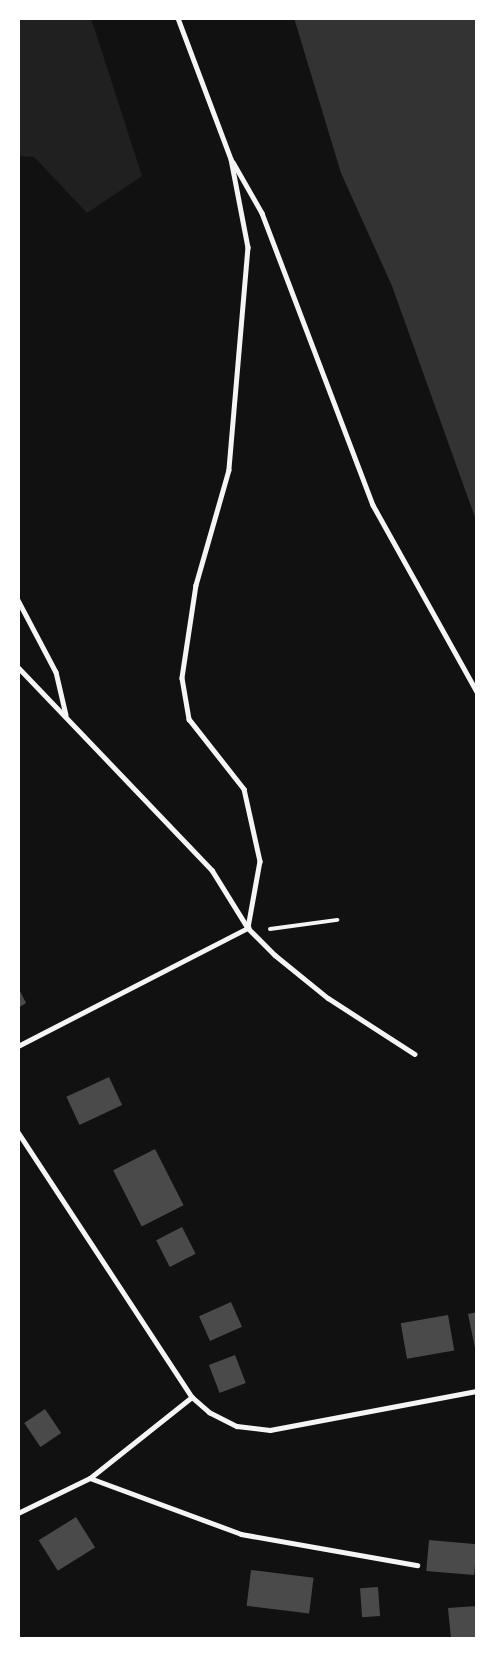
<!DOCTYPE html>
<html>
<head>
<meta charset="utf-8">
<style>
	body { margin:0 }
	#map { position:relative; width:495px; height:1657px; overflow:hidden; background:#111; font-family:"Roboto Serif",serif }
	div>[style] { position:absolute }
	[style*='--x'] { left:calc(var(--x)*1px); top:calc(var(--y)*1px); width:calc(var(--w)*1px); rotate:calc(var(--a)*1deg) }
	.green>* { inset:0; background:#202020 }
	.water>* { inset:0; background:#333 }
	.building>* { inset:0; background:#4a4a4a; transform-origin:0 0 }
	.path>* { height:4px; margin:-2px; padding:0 2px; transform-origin:2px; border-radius:2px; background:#f5f5f5 }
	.service>* { height:4.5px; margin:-2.25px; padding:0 2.25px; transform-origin:2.25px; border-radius:2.25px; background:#f5f5f5 }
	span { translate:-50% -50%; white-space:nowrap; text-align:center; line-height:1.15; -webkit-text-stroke:6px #fff; paint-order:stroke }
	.frame { position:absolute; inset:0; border:20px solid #fff; pointer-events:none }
</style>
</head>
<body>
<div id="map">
	<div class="green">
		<div style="clip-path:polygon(18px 18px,91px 18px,142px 176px,87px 213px,34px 157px,18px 156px)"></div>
	</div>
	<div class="water">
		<div style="clip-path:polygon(294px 18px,477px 18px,477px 523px,392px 286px,341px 173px)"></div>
	</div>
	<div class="building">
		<div style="clip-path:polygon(18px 987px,26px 1003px,18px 1008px)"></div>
		<div style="left:109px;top:1077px;width:31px;height:47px;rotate:65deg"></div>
		<div style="left:155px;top:1149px;width:63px;height:47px;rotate:63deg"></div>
		<div style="left:182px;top:1227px;width:30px;height:29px;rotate:63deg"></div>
		<div style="left:231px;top:1302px;width:27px;height:35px;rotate:66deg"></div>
		<div style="clip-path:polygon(477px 1312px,477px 1347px,475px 1348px,468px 1314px)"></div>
		<div style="left:448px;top:1315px;width:36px;height:48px;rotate:80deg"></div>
		<div style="left:235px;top:1355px;width:30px;height:28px;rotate:69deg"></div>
		<div style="left:45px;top:1409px;width:29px;height:25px;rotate:56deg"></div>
		<div style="left:76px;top:1517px;width:36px;height:44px;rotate:58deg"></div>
		<div style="left:429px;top:1540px;width:48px;height:31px;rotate:5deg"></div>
		<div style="left:251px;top:1570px;width:63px;height:36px;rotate:7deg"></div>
		<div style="left:378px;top:1587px;width:29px;height:18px;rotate:86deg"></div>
		<div style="clip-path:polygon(477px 1606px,477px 1639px,451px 1639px,448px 1608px)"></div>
	</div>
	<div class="path">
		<div style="--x:270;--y:929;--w:68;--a:-7.7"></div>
	</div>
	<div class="service">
		<div style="--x:178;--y:18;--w:151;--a:69.4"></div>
		<div style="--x:231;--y:159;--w:90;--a:79.1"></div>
		<div style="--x:248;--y:247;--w:224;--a:94.9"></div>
		<div style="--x:229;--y:470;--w:120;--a:106"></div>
		<div style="--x:196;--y:585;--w:94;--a:98.6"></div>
		<div style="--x:182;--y:678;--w:42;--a:80.3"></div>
		<div style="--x:189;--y:719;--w:89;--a:51.8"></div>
		<div style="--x:244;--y:789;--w:74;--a:77.5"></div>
		<div style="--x:260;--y:861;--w:68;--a:100.2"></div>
		<div style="--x:233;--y:162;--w:59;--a:60.4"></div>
		<div style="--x:262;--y:213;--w:312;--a:69.2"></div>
		<div style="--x:373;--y:505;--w:214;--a:60.9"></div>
		<div style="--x:18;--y:600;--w:81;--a:62.2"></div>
		<div style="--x:56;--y:672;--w:44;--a:76.9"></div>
		<div style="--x:18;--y:667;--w:281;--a:46.3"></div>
		<div style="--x:212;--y:870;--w:68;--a:58.2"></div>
		<div style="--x:248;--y:928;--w:38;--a:45"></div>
		<div style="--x:275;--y:955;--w:68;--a:39.1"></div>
		<div style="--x:328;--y:998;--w:103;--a:32.8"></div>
		<div style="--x:18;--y:1046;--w:259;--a:-27.2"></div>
		<div style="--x:18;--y:1132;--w:317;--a:56.7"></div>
		<div style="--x:192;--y:1397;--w:23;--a:41"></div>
		<div style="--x:209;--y:1412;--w:31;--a:27"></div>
		<div style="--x:237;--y:1426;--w:33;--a:7"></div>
		<div style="--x:270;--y:1430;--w:211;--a:-10.7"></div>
		<div style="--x:90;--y:1478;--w:130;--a:-38.5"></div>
		<div style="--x:18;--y:1513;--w:80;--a:-25.9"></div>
		<div style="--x:90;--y:1478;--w:161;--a:20.3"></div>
		<div style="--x:241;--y:1534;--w:179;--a:10"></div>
	</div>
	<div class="frame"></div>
</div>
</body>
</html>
